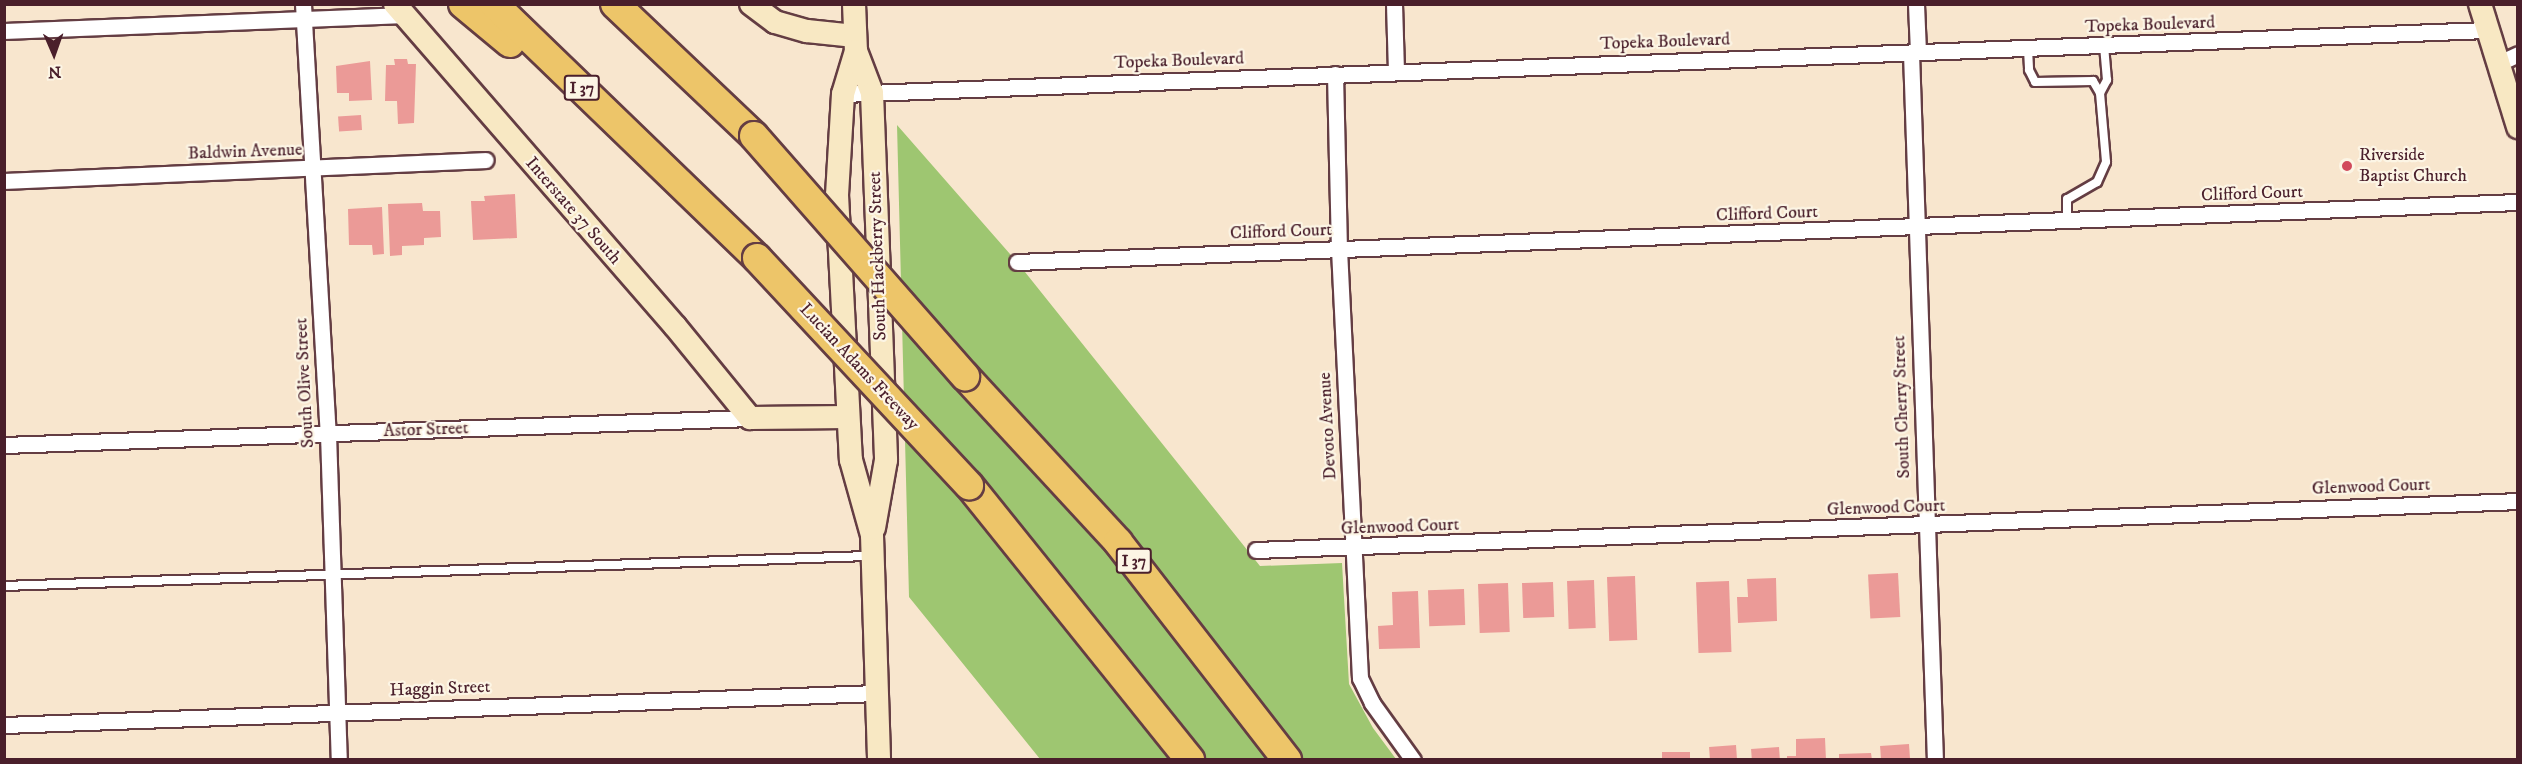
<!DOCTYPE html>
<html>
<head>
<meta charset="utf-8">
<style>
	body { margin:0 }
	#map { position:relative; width:2522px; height:764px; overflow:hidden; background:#f8e6ce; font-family:"IM FELL DW Pica",serif }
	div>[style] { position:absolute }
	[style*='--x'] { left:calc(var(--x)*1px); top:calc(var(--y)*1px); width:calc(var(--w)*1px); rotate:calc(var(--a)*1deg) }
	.green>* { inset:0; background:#9ec671 }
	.building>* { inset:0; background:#eb9a97; transform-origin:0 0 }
	.roads { filter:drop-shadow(2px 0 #643d43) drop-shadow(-2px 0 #643d43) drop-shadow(0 2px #643d43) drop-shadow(0 -2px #643d43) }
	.lane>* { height:8px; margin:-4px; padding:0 4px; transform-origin:4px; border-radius:4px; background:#fff }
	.street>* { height:15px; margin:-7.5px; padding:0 7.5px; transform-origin:7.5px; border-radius:7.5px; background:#fff }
	.secondary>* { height:22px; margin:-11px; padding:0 11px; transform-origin:11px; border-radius:11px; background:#f8e8c3 }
	.highway>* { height:28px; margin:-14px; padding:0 14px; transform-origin:14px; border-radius:14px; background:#edc569 }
	.bridges { filter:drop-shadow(2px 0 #643d43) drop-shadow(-2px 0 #643d43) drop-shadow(0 2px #643d43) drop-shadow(0 -2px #643d43) }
	.highway-bridge>* { height:28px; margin:-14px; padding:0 14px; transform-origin:14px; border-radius:14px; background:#edc569 }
	.dots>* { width:16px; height:16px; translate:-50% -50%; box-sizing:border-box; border:3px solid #fcf5e5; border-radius:50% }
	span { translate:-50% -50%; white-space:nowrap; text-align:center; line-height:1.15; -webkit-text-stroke:4.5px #fcf5e5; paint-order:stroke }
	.shield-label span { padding:2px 4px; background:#fcf5e5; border:2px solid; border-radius:4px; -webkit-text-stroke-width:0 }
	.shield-label { font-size:16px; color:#4a1f2b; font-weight:700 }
	.street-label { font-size:18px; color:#4a1f2b }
	.poi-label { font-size:18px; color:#4a1f2b }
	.left { translate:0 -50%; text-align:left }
	.frame { position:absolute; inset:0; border:6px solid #4a1f2b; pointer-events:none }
	.north { position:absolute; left:24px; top:24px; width:60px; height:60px; -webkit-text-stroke:4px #fcf5e5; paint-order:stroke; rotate:178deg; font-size:16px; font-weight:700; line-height:24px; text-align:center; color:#4a1f2b }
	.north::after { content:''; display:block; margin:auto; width:21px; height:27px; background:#4a1f2b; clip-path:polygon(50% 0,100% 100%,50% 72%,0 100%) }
</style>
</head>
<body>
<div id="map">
	<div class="green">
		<div style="clip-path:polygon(897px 125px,1017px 262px,1260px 566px,1342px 563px,1349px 684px,1373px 728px,1396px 759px,1040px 759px,909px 597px)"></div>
	</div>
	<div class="building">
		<div style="clip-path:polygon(394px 59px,407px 59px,408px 64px,416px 64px,414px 123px,398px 124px,397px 101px,385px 101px,386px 65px,395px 65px)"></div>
		<div style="clip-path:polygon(370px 61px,372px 100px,349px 101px,349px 93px,337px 93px,336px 66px)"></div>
		<div style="left:361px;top:115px;width:15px;height:23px;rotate:86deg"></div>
		<div style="clip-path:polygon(515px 194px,517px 238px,473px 240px,471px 201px,485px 201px,484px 196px)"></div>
		<div style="clip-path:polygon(422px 203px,423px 211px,440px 211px,441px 237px,424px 238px,424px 245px,402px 246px,402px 255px,390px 256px,388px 204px)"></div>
		<div style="clip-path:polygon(382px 207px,384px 254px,373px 255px,372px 245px,349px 245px,348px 209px)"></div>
		<div style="left:1898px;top:573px;width:44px;height:30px;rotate:87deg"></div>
		<div style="left:1635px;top:576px;width:64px;height:28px;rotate:88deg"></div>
		<div style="clip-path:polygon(1776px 578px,1777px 621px,1738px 623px,1737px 597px,1748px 597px,1747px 579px)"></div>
		<div style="left:1594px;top:580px;width:48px;height:27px;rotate:88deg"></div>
		<div style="left:1729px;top:581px;width:71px;height:33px;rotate:88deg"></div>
		<div style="left:1553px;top:582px;width:35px;height:31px;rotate:88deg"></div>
		<div style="left:1508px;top:583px;width:49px;height:30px;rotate:88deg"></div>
		<div style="left:1464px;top:589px;width:36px;height:36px;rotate:88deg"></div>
		<div style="clip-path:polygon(1418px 591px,1420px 648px,1379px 649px,1378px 626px,1393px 625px,1392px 592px)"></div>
		<div style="clip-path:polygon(1825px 738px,1826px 760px,1787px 760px,1787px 756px,1796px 756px,1796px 739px)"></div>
		<div style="left:1909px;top:744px;width:16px;height:29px;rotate:86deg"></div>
		<div style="left:1736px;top:745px;width:15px;height:27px;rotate:86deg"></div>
		<div style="left:1779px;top:747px;width:13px;height:28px;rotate:86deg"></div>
		<div style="left:1690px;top:752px;width:8px;height:28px;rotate:90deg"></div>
		<div style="clip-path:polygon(1871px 753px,1872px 760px,1839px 760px,1839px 754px)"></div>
	</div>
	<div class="roads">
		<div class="lane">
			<div style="--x:2028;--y:49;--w:21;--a:87"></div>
			<div style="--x:2029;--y:70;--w:13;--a:63"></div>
			<div style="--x:2035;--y:82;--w:58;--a:-1"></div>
			<div style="--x:2093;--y:81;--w:14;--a:60"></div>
			<div style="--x:2100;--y:93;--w:69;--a:85"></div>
			<div style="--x:2106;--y:162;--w:22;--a:114"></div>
			<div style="--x:2097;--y:182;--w:34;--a:150"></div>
			<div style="--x:2067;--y:199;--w:22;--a:90"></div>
			<div style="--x:2100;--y:93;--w:15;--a:-62"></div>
			<div style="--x:2107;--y:80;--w:34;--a:-95"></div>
			<div style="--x:4;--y:586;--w:866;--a:-1.99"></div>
		</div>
		<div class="street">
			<div style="--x:303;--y:4;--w:431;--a:86.7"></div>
			<div style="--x:328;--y:434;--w:326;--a:88.1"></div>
			<div style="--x:1394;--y:4;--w:68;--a:88.3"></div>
			<div style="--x:1916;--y:4;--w:48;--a:87.6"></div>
			<div style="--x:4;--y:31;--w:400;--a:-2.3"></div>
			<div style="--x:1911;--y:53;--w:707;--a:88.06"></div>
			<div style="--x:2497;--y:64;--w:23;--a:-25"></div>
			<div style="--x:1335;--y:74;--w:175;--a:88.7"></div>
			<div style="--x:1339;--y:249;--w:430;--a:87.2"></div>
			<div style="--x:1360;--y:678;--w:28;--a:64"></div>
			<div style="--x:1372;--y:703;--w:70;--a:54.3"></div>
			<div style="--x:843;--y:94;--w:1646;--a:-2.23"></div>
			<div style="--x:4;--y:181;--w:482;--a:-2.5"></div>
			<div style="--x:1017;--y:262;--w:1502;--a:-2.29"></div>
			<div style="--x:4;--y:445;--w:746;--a:-2.07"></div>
			<div style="--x:1256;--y:550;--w:1263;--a:-2.22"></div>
			<div style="--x:4;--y:725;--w:874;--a:-2.1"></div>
		</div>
		<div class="secondary">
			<div style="--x:395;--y:4;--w:427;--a:49"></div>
			<div style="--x:675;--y:326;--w:119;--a:50.8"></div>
			<div style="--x:750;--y:418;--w:98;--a:-0.6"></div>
			<div style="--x:751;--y:4;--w:30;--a:37"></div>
			<div style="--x:775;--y:22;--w:33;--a:16"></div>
			<div style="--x:807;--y:31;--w:48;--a:5.9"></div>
			<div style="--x:854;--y:4;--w:47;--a:87.6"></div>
			<div style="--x:856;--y:51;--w:45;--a:106.8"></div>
			<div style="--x:843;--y:94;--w:101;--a:93.4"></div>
			<div style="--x:837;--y:195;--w:265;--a:87"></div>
			<div style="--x:851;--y:460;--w:78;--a:74.4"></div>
			<div style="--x:872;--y:535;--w:225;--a:88.2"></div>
			<div style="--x:2480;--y:4;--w:129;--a:72.8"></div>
			<div style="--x:856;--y:51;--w:45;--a:69.1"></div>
			<div style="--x:872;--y:93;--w:367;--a:87.8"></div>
			<div style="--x:886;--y:460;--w:69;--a:100"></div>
		</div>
		<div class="highway">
			<div style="--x:463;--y:4;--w:61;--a:39.7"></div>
			<div style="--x:494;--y:4;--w:366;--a:44"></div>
			<div style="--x:615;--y:4;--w:192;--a:43.5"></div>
			<div style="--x:965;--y:376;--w:226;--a:47.3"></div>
			<div style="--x:1118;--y:542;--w:276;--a:52.2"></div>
			<div style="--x:969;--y:485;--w:353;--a:51.2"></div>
		</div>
	</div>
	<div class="bridges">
		<div class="highway-bridge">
			<div style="--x:754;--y:136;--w:320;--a:48.7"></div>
			<div style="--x:757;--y:258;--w:311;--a:47"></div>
		</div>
	</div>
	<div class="dots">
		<div style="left:2347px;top:166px;background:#d1495b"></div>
	</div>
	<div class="shield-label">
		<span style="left:582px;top:88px">I 37</span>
		<span style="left:1134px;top:561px">I 37</span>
	</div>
	<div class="street-label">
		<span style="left:2150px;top:25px;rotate:-2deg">Topeka Boulevard</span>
		<span style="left:1665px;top:42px;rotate:-2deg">Topeka Boulevard</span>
		<span style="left:1179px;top:61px;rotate:-2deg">Topeka Boulevard</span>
		<span style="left:245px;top:152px;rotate:-2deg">Baldwin Avenue</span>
		<span style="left:2252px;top:194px;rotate:-2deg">Clifford Court</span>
		<span style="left:573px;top:211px;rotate:49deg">Interstate 37 South</span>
		<span style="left:1767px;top:214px;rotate:-2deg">Clifford Court</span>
		<span style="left:1281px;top:232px;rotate:-2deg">Clifford Court</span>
		<span style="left:878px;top:256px;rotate:-92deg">South Hackberry Street</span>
		<span style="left:859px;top:367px;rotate:47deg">Lucian Adams Freeway</span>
		<span style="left:305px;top:383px;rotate:-93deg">South Olive Street</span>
		<span style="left:1902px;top:407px;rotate:-92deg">South Cherry Street</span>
		<span style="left:1328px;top:426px;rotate:-93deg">Devoto Avenue</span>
		<span style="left:426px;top:430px;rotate:-2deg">Astor Street</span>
		<span style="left:2371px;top:487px;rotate:-2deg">Glenwood Court</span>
		<span style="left:1886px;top:508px;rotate:-2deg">Glenwood Court</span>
		<span style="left:1400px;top:527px;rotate:-2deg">Glenwood Court</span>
		<span style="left:440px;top:689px;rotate:-2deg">Haggin Street</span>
	</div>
	<div class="poi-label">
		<span class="left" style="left:2359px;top:166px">Riverside<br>Baptist Church</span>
	</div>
	<div class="frame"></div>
	<div class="north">N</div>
</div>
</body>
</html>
